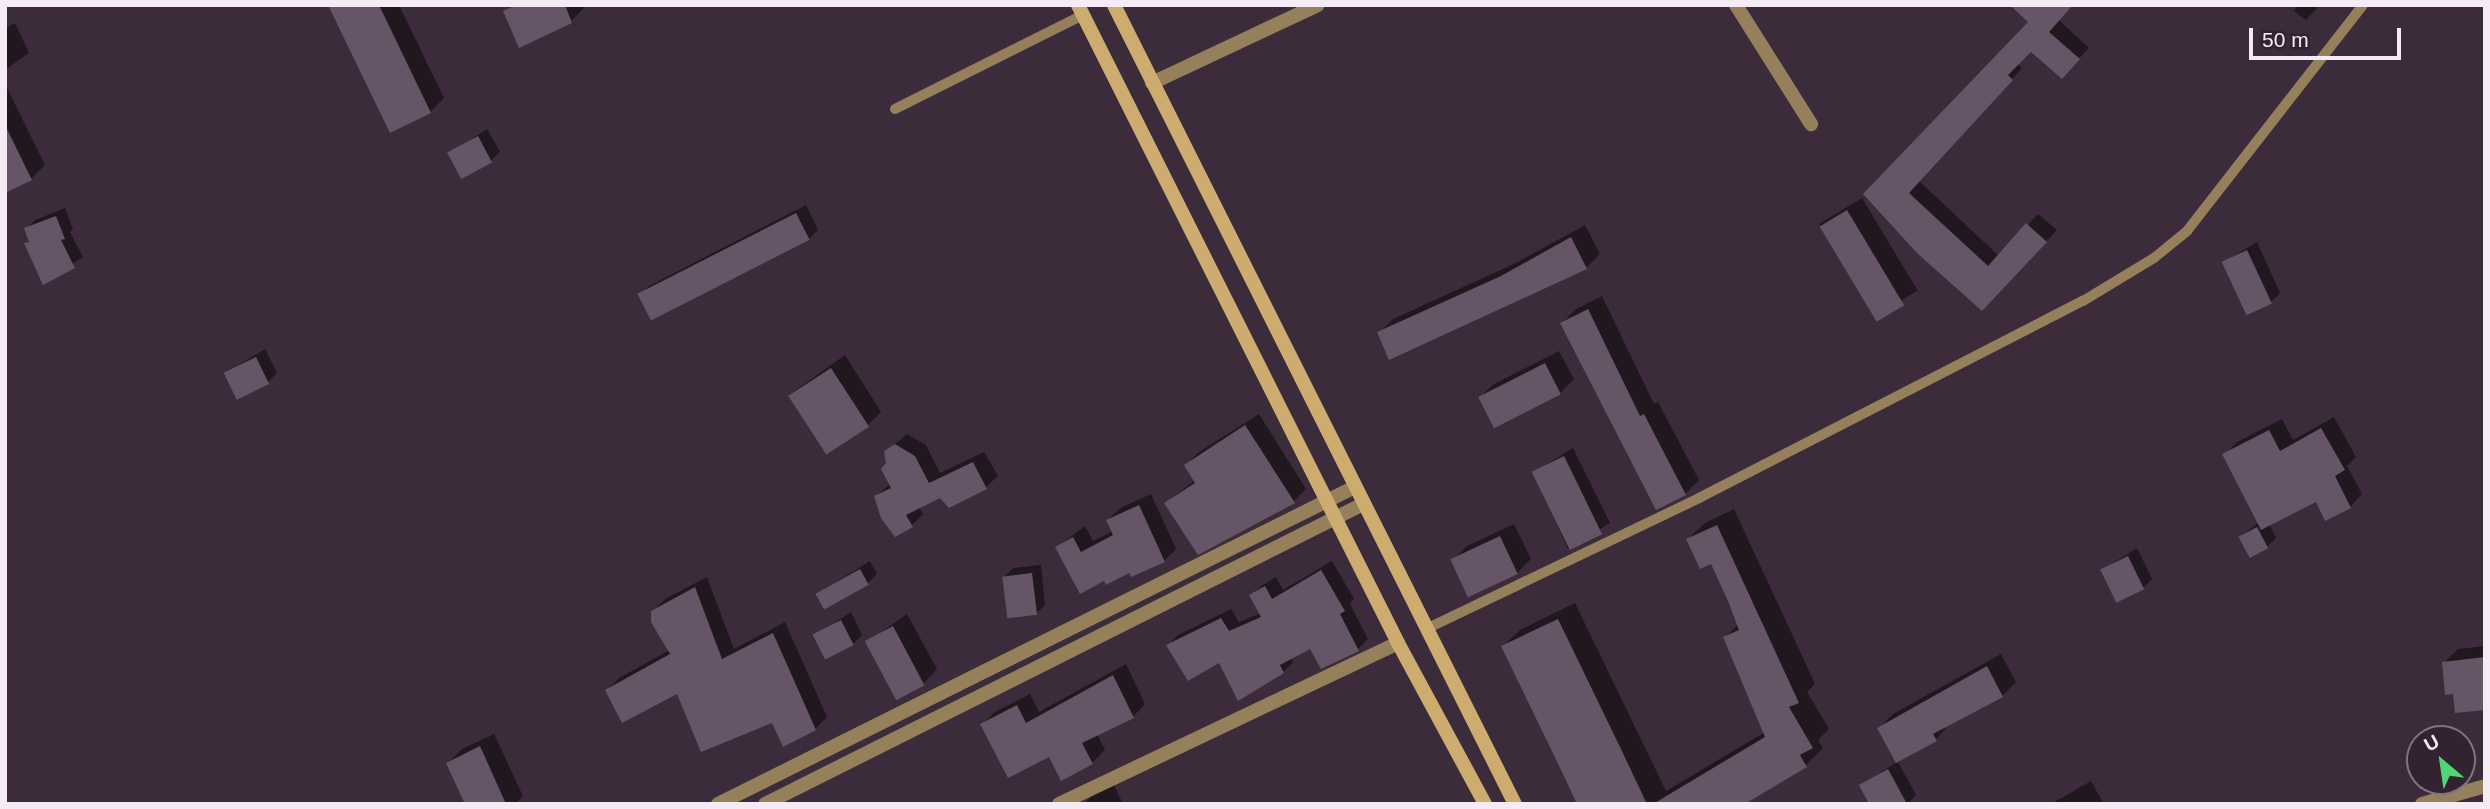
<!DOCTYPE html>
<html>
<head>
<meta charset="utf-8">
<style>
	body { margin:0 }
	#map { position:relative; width:2490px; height:809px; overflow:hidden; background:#3c2c3b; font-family:Arial,sans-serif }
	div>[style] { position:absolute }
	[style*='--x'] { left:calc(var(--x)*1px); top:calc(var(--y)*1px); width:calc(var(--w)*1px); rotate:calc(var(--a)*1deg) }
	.shadow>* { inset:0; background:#0007; transform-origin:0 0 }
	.building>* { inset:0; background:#655567; transform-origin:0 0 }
	.lane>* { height:10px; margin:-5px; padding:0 5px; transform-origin:5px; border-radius:5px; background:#95805b }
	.street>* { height:14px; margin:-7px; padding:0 7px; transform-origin:7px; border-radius:7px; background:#95805b }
	.secondary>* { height:14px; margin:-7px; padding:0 7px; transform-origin:7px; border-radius:7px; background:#cdac70 }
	span { translate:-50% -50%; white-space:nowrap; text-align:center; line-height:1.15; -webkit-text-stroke:5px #322331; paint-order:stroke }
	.frame { position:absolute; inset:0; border:7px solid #f5ebf4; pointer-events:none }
	.north { position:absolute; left:2406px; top:725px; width:70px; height:70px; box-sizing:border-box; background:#322331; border:2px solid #80737f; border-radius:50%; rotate:331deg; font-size:19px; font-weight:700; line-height:28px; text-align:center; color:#f5ebf4 }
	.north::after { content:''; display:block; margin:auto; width:24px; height:32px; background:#50d674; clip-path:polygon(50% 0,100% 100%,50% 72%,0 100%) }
	.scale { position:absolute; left:2249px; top:28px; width:152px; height:32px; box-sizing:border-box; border:4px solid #f5ebf4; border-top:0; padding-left:9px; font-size:21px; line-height:24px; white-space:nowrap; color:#f5ebf4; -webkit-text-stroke:5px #322331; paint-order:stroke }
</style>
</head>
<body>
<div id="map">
	<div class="shadow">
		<div style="clip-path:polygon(330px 5px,399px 5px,444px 98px,430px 112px)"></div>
		<div style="clip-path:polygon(512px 5px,584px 5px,585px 7px,571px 21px,505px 12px)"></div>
		<div style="clip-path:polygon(2298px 5px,2320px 5px,2306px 20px,2294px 11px)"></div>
		<div style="clip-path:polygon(2059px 20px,2089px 48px,2072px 66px,2031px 49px,2017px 63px,2022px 68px,1919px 181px,1999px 256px,2038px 214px,2057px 230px,1993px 298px,1865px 194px)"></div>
		<div style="clip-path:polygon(15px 23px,29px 53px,5px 70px,5px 28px)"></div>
		<div style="clip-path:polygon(5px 84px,45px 165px,31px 179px,5px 191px)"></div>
		<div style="clip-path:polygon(487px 129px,500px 152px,491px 161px,450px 153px)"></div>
		<div style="left:1862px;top:198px;width:108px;height:50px;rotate:59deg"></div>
		<div style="clip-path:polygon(806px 205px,818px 230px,809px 239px,640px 295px,649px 286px)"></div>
		<div style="clip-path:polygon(65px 208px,73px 229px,70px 232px,83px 257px,44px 283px,26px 244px,30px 240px,26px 229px,35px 220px)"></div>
		<div style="clip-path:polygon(1585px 225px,1600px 254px,1586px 268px,1379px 333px,1393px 319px,1516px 263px)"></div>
		<div style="clip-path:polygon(2257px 242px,2280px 293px,2271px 302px,2224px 262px)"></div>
		<div style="clip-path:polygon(1602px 296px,1654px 404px,1658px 402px,1699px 480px,1685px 494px,1562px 323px,1576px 309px)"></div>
		<div style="clip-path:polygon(265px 349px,277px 373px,268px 382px,226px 373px)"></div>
		<div style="clip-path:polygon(1559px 351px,1574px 379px,1560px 393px,1480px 397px,1494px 384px)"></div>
		<div style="clip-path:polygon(845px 355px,881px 412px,867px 426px,789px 395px)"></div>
		<div style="clip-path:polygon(1259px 414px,1306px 489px,1294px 501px,1166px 503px,1195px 480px,1186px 465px,1199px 452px)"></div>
		<div style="clip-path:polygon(2334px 417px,2356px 457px,2347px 466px,2362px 494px,2350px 507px,2317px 500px,2269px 524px,2276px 538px,2267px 547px,2241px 536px,2259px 522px,2224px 455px,2237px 442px,2282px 419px,2293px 440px)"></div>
		<div style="clip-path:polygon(907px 434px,926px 445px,940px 473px,984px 452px,998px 476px,986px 487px,949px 506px,941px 496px,919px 507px,923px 514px,912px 525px,876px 496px,891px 483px,886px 451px)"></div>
		<div style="clip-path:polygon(1573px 448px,1610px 523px,1568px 549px,1534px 472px)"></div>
		<div style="clip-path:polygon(1151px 494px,1176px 549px,1164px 561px,1104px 579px,1057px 547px,1085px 526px,1093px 541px,1113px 531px,1108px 520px,1120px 508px)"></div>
		<div style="clip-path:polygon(1734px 509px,1815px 684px,1807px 692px,1829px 729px,1818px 740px,1823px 748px,1806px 765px,1741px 804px,1579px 804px,1503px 646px,1520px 630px,1575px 603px,1666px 791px,1765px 732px,1725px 637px,1739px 624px,1712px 562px,1688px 539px,1705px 523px)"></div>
		<div style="clip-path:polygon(1514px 524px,1531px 559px,1517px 573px,1453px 560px,1467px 546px)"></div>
		<div style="clip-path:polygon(2137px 548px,2152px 579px,2143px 588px,2102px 570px)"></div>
		<div style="clip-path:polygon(870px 561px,877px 574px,868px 583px,818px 593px)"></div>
		<div style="clip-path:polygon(1332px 561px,1354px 599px,1350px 604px,1368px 639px,1358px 649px,1321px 667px,1311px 646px,1291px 657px,1293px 662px,1283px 672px,1168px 645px,1178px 635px,1231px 609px,1239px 622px,1261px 613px,1251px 596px,1261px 586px,1276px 577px,1283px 590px)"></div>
		<div style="clip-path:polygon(1041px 565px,1045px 605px,1036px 614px,1004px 577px,1013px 568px)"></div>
		<div style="clip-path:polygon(707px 577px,734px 649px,785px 622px,827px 717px,815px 729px,772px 721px,678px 691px,607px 690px,619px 678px,670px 650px,652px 612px,665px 599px)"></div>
		<div style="clip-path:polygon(851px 612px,862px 635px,853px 644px,815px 636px)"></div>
		<div style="clip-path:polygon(907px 614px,937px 669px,924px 683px,867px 642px)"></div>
		<div style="clip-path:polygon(2485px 646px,2485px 708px,2454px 692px,2444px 663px,2458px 649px)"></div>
		<div style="clip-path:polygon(2001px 654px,2016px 682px,2002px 696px,1949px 724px,1936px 740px,1897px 760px,1916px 795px,1908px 804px,1871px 804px,1861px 785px,1897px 762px,1879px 728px,1893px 714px)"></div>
		<div style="clip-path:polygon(1126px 664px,1145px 704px,1133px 717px,1097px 734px,1105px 750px,1092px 763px,1049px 755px,982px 724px,995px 712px,1030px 694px,1039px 712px)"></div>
		<div style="clip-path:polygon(494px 734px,523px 796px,515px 804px,466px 804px,448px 763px,462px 749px)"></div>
		<div style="clip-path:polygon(2091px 781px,2104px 804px,2051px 804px)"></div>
		<div style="clip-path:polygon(1114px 785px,1123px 804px,1084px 804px,1093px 795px)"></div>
	</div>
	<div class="building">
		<div style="clip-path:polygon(328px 5px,379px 5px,431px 113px,390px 133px)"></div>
		<div style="clip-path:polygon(516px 5px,565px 5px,572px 23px,519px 48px,503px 11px)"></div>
		<div style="clip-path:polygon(2010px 5px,2073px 5px,2049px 32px,2080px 59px,2062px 79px,2031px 52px,2008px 75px,2013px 80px,1909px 193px,1988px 266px,2026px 223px,2047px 242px,1982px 311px,1917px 253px,1863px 194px,2028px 22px)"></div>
		<div style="clip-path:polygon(5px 125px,32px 180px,5px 193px)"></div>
		<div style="left:478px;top:136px;width:30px;height:35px;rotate:62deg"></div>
		<div style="left:1847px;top:210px;width:111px;height:32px;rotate:59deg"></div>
		<div style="left:796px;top:213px;width:30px;height:178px;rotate:63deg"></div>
		<div style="clip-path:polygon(56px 216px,65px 239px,61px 240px,75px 268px,43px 285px,24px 243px,29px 242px,24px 228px)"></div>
		<div style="clip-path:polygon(1571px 237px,1587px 269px,1389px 360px,1377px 332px,1501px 276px)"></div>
		<div style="left:2247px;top:250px;width:59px;height:28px;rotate:65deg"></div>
		<div style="clip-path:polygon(1588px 309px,1640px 416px,1644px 414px,1686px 495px,1656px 510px,1560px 323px)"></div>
		<div style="left:256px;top:357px;width:30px;height:36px;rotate:64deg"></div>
		<div style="left:1545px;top:363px;width:35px;height:75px;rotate:63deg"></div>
		<div style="left:831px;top:368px;width:70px;height:51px;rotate:57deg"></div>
		<div style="clip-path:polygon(1245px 425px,1295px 503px,1198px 555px,1164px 503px,1195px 483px,1184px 465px)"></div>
		<div style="clip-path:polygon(2321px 428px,2345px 470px,2335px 476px,2351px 508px,2325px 521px,2316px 502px,2261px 530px,2222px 454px,2269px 430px,2280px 451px)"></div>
		<div style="clip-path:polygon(895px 444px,915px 456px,929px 483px,973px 462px,987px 489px,949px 508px,940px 498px,906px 515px,913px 527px,895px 537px,881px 518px,874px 496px,891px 488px,881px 469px,886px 463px,884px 451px)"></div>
		<div style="left:1564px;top:456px;width:87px;height:36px;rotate:64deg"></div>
		<div style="clip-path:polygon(1139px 505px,1165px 562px,1131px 577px,1129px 573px,1106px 585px,1104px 581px,1080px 594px,1055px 547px,1073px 537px,1081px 552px,1113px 535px,1106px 520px)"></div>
		<div style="clip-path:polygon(1717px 525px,1799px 703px,1789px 707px,1813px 748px,1800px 755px,1807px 767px,1745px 804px,1653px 804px,1765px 737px,1723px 637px,1739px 630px,1728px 601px,1711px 564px,1700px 569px,1686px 539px)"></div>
		<div style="left:2257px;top:527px;width:24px;height:21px;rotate:62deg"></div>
		<div style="left:1500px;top:536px;width:42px;height:55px;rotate:65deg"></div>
		<div style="left:2128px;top:556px;width:37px;height:31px;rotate:64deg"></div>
		<div style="left:860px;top:569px;width:18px;height:51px;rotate:61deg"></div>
		<div style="clip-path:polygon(1321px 570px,1345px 611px,1340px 614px,1359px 651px,1321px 669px,1310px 649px,1280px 665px,1284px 673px,1238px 701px,1219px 663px,1188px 681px,1166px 645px,1221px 618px,1229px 631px,1261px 617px,1249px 595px,1265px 586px,1272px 599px)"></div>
		<div style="left:1032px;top:573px;width:42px;height:30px;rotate:83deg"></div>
		<div style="clip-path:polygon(695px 587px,722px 659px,773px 633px,816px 730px,783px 747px,772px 723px,701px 752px,677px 694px,622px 723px,605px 690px,670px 654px,651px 622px,651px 611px)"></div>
		<div style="clip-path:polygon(1558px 619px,1620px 747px,1647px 804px,1577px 804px,1563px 774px,1501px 646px)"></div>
		<div style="left:841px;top:620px;width:28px;height:32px;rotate:63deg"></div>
		<div style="left:893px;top:626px;width:67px;height:32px;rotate:62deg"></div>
		<div style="clip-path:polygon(2485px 657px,2485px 710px,2455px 713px,2453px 694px,2445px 695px,2442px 662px)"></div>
		<div style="clip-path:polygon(1987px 666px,2003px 697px,1933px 734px,1937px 741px,1896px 763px,1877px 728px)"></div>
		<div style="clip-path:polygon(1113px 675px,1134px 718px,1082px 743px,1093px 764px,1061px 781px,1049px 757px,1008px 778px,980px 724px,1017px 705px,1026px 723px)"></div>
		<div style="clip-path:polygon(480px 746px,506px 804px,465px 804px,446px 763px)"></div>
		<div style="clip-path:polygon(1888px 769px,1907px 804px,1869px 804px,1859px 785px)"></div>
	</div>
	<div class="lane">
		<div style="--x:895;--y:109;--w:210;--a:-26.6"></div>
		<div style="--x:1426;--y:629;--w:303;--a:-25.6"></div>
		<div style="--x:1699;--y:498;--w:432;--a:-27.2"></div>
		<div style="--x:2083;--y:301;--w:83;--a:-31.2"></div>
		<div style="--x:2154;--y:258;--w:43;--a:-39.3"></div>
		<div style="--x:2187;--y:231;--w:286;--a:-52.1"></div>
	</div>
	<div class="street">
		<div style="--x:1736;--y:5;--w:141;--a:57.8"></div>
		<div style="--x:1152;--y:83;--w:183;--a:-25.2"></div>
		<div style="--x:718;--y:804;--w:709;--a:-26.46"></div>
		<div style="--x:765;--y:804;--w:667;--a:-26.64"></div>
		<div style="--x:1059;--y:804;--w:375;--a:-25.4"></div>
		<div style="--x:2422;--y:804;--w:66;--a:-15.9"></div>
	</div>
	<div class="secondary">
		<div style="--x:1078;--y:5;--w:714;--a:63.36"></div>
		<div style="--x:1398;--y:643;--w:183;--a:61.6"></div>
		<div style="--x:1114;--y:5;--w:894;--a:63.35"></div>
	</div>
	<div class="frame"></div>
	<div class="north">U</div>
	<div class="scale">50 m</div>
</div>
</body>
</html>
